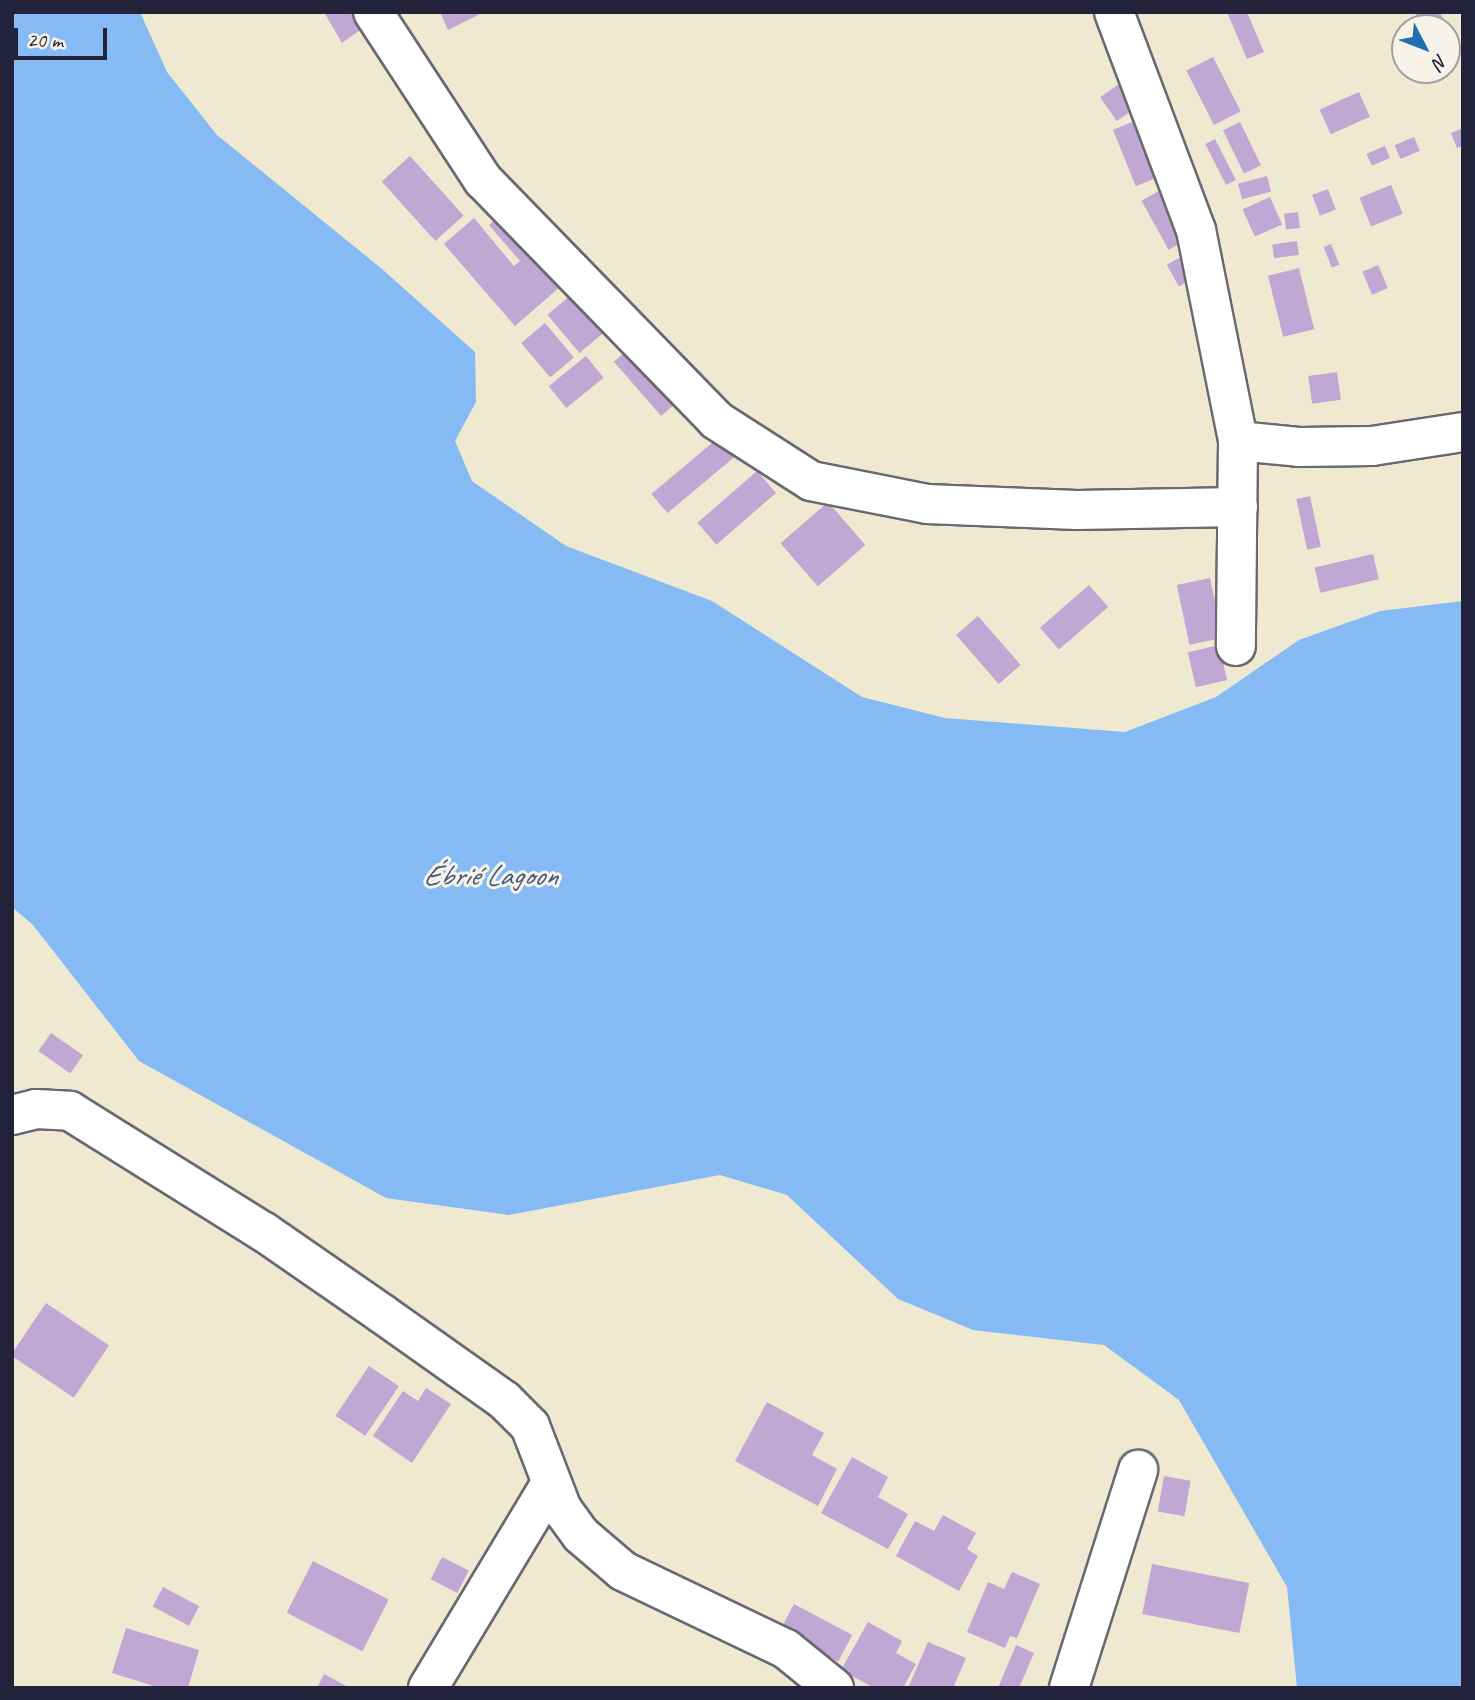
<!DOCTYPE html>
<html>
<head>
<meta charset="utf-8">
<style>
	body { margin:0 }
	#map { position:relative; width:1475px; height:1700px; overflow:hidden; background:#efe9d1; font-family:Caveat,sans-serif }
	div>[style] { position:absolute }
	[style*='--x'] { left:calc(var(--x)*1px); top:calc(var(--y)*1px); width:calc(var(--w)*1px); rotate:calc(var(--a)*1deg) }
	.water>* { inset:0; background:#86baf4 }
	.building>* { inset:0; background:#c0a7d4; transform-origin:0 0 }
	.roads { filter:drop-shadow(2px 0 #6a6870) drop-shadow(-2px 0 #6a6870) drop-shadow(0 2px #6a6870) drop-shadow(0 -2px #6a6870) }
	.minor>* { height:38px; margin:-19px; padding:0 19px; transform-origin:19px; border-radius:19px; background:#fff }
	span { translate:-50% -50%; white-space:nowrap; text-align:center; line-height:1.15; -webkit-text-stroke:6px #f7f3e8; paint-order:stroke }
	.water-label { font-size:30px; color:#45577c; font-style:italic }
	.frame { position:absolute; inset:0; border:14px solid #22223b; pointer-events:none }
	.north { position:absolute; left:1391px; top:14px; width:70px; height:70px; box-sizing:border-box; background:#f7f3e8; border:2px solid #a29fa3; border-radius:50%; rotate:132deg; font-size:19px; font-weight:700; line-height:28px; text-align:center; color:#22223b }
	.north::after { content:''; display:block; margin:auto; width:24px; height:32px; background:#1f6fb2; clip-path:polygon(50% 0,100% 100%,50% 72%,0 100%) }
	.scale { position:absolute; left:14px; top:28px; width:93px; height:32px; box-sizing:border-box; border:4px solid #22223b; border-top:0; padding-left:9px; font-size:21px; line-height:24px; white-space:nowrap; color:#22223b; -webkit-text-stroke:5px #f7f3e8; paint-order:stroke }
</style>
</head>
<body>
<div id="map">
	<div class="water">
		<div style="clip-path:polygon(12px 12px,140px 12px,167px 72px,217px 135px,382px 269px,475px 352px,476px 402px,455px 441px,472px 481px,566px 546px,712px 601px,862px 697px,945px 718px,1125px 732px,1216px 697px,1299px 640px,1380px 611px,1463px 601px,1463px 1688px,1297px 1688px,1287px 1587px,1179px 1400px,1104px 1345px,973px 1330px,898px 1299px,787px 1195px,720px 1175px,509px 1215px,386px 1198px,139px 1061px,33px 925px,12px 907px)"></div>
	</div>
	<div class="building">
		<div style="clip-path:polygon(324px 12px,363px 12px,370px 23px,342px 43px)"></div>
		<div style="clip-path:polygon(440px 12px,484px 12px,448px 30px)"></div>
		<div style="clip-path:polygon(1227px 12px,1247px 12px,1264px 52px,1247px 59px)"></div>
		<div style="clip-path:polygon(1415px 12px,1440px 12px,1452px 39px,1447px 41px,1447px 28px,1422px 28px)"></div>
		<div style="left:1213px;top:57px;width:61px;height:30px;rotate:63deg"></div>
		<div style="left:1119px;top:84px;width:29px;height:23px;rotate:55deg"></div>
		<div style="left:1359px;top:92px;width:27px;height:43px;rotate:66deg"></div>
		<div style="left:1137px;top:120px;width:61px;height:26px;rotate:68deg"></div>
		<div style="left:1240px;top:122px;width:48px;height:19px;rotate:64deg"></div>
		<div style="clip-path:polygon(1463px 128px,1463px 146px,1457px 148px,1451px 133px)"></div>
		<div style="left:1414px;top:137px;width:15px;height:21px;rotate:67deg"></div>
		<div style="left:1215px;top:139px;width:46px;height:11px;rotate:63deg"></div>
		<div style="left:1385px;top:146px;width:13px;height:20px;rotate:67deg"></div>
		<div style="left:410px;top:156px;width:80px;height:38px;rotate:48deg"></div>
		<div style="left:1267px;top:176px;width:16px;height:30px;rotate:75deg"></div>
		<div style="left:1391px;top:185px;width:31px;height:34px;rotate:68deg"></div>
		<div style="left:1328px;top:189px;width:22px;height:17px;rotate:69deg"></div>
		<div style="left:1159px;top:191px;width:56px;height:20px;rotate:61deg"></div>
		<div style="left:1270px;top:197px;width:30px;height:30px;rotate:66deg"></div>
		<div style="left:1298px;top:212px;width:16px;height:14px;rotate:83deg"></div>
		<div style="clip-path:polygon(500px 215px,561px 286px,515px 326px,444px 244px,474px 218px,514px 266px,520px 261px,489px 225px)"></div>
		<div style="left:1297px;top:241px;width:14px;height:25px;rotate:82deg"></div>
		<div style="left:1331px;top:244px;width:22px;height:8px;rotate:68deg"></div>
		<div style="left:1186px;top:254px;width:25px;height:22px;rotate:61deg"></div>
		<div style="left:1378px;top:265px;width:25px;height:17px;rotate:67deg"></div>
		<div style="left:1299px;top:268px;width:63px;height:32px;rotate:76deg"></div>
		<div style="left:578px;top:289px;width:50px;height:40px;rotate:50deg"></div>
		<div style="left:545px;top:323px;width:45px;height:31px;rotate:50deg"></div>
		<div style="left:632px;top:346px;width:72px;height:24px;rotate:49deg"></div>
		<div style="left:586px;top:356px;width:28px;height:48px;rotate:51deg"></div>
		<div style="left:1337px;top:372px;width:28px;height:29px;rotate:82deg"></div>
		<div style="left:718px;top:438px;width:25px;height:87px;rotate:50deg"></div>
		<div style="left:757px;top:471px;width:29px;height:79px;rotate:49deg"></div>
		<div style="left:1310px;top:496px;width:52px;height:14px;rotate:78deg"></div>
		<div style="left:828px;top:502px;width:57px;height:63px;rotate:49deg"></div>
		<div style="left:1373px;top:554px;width:26px;height:60px;rotate:77deg"></div>
		<div style="left:1210px;top:578px;width:61px;height:34px;rotate:78deg"></div>
		<div style="left:1089px;top:585px;width:29px;height:65px;rotate:49deg"></div>
		<div style="left:978px;top:616px;width:65px;height:29px;rotate:49deg"></div>
		<div style="left:1219px;top:645px;width:36px;height:32px;rotate:77deg"></div>
		<div style="left:51px;top:1033px;width:39px;height:22px;rotate:35deg"></div>
		<div style="left:46px;top:1303px;width:76px;height:63px;rotate:34deg"></div>
		<div style="left:369px;top:1366px;width:36px;height:60px;rotate:34deg"></div>
		<div style="clip-path:polygon(426px 1388px,451px 1404px,412px 1463px,373px 1436px,403px 1391px,418px 1401px)"></div>
		<div style="clip-path:polygon(767px 1402px,824px 1433px,812px 1455px,837px 1469px,818px 1506px,735px 1461px)"></div>
		<div style="clip-path:polygon(852px 1457px,888px 1477px,878px 1497px,908px 1514px,888px 1549px,821px 1513px)"></div>
		<div style="left:1164px;top:1476px;width:27px;height:36px;rotate:10deg"></div>
		<div style="clip-path:polygon(943px 1515px,976px 1533px,967px 1549px,978px 1556px,959px 1591px,896px 1556px,915px 1521px,934px 1531px)"></div>
		<div style="left:442px;top:1557px;width:30px;height:25px;rotate:27deg"></div>
		<div style="left:313px;top:1561px;width:85px;height:58px;rotate:27deg"></div>
		<div style="left:1152px;top:1564px;width:99px;height:51px;rotate:11deg"></div>
		<div style="clip-path:polygon(1012px 1572px,1040px 1584px,1017px 1638px,1010px 1636px,1005px 1648px,967px 1632px,988px 1582px,1004px 1589px)"></div>
		<div style="left:163px;top:1587px;width:41px;height:22px;rotate:28deg"></div>
		<div style="left:794px;top:1604px;width:66px;height:30px;rotate:28deg"></div>
		<div style="clip-path:polygon(868px 1622px,902px 1641px,896px 1653px,916px 1664px,903px 1688px,874px 1688px,841px 1670px)"></div>
		<div style="clip-path:polygon(126px 1628px,199px 1650px,188px 1688px,160px 1688px,112px 1673px)"></div>
		<div style="clip-path:polygon(928px 1642px,966px 1658px,953px 1688px,908px 1688px)"></div>
		<div style="clip-path:polygon(1016px 1645px,1034px 1653px,1019px 1688px,998px 1688px)"></div>
		<div style="clip-path:polygon(324px 1674px,350px 1688px,317px 1688px)"></div>
	</div>
	<div class="roads">
		<div class="minor">
			<div style="--x:373;--y:12;--w:201;--a:56.8"></div>
			<div style="--x:483;--y:180;--w:334;--a:45.8"></div>
			<div style="--x:716;--y:420;--w:113;--a:32.7"></div>
			<div style="--x:811;--y:481;--w:118;--a:11.2"></div>
			<div style="--x:927;--y:504;--w:150;--a:2.3"></div>
			<div style="--x:1077;--y:510;--w:161;--a:-1.1"></div>
			<div style="--x:1114;--y:12;--w:233;--a:69.4"></div>
			<div style="--x:1196;--y:230;--w:215;--a:78.7"></div>
			<div style="--x:1238;--y:441;--w:205;--a:90.6"></div>
			<div style="--x:1238;--y:441;--w:61;--a:5.6"></div>
			<div style="--x:1299;--y:447;--w:73;--a:-0.8"></div>
			<div style="--x:1372;--y:446;--w:92;--a:-8.7"></div>
			<div style="--x:12;--y:1115;--w:25;--a:-14"></div>
			<div style="--x:36;--y:1109;--w:34;--a:3"></div>
			<div style="--x:70;--y:1111;--w:229;--a:32"></div>
			<div style="--x:264;--y:1232;--w:142;--a:34.7"></div>
			<div style="--x:381;--y:1313;--w:151;--a:35.3"></div>
			<div style="--x:504;--y:1400;--w:37;--a:45"></div>
			<div style="--x:530;--y:1426;--w:89;--a:68.9"></div>
			<div style="--x:562;--y:1509;--w:32;--a:54"></div>
			<div style="--x:581;--y:1535;--w:55;--a:40.6"></div>
			<div style="--x:623;--y:1571;--w:181;--a:25.6"></div>
			<div style="--x:786;--y:1649;--w:62;--a:39.1"></div>
			<div style="--x:428;--y:1688;--w:239;--a:-59"></div>
			<div style="--x:1069;--y:1688;--w:229;--a:-72.4"></div>
		</div>
	</div>
	<div class="water-label">
		<span style="left:490px;top:875px">Ébrié Lagoon</span>
	</div>
	<div class="frame"></div>
	<div class="north">N</div>
	<div class="scale">20 m</div>
</div>
</body>
</html>
